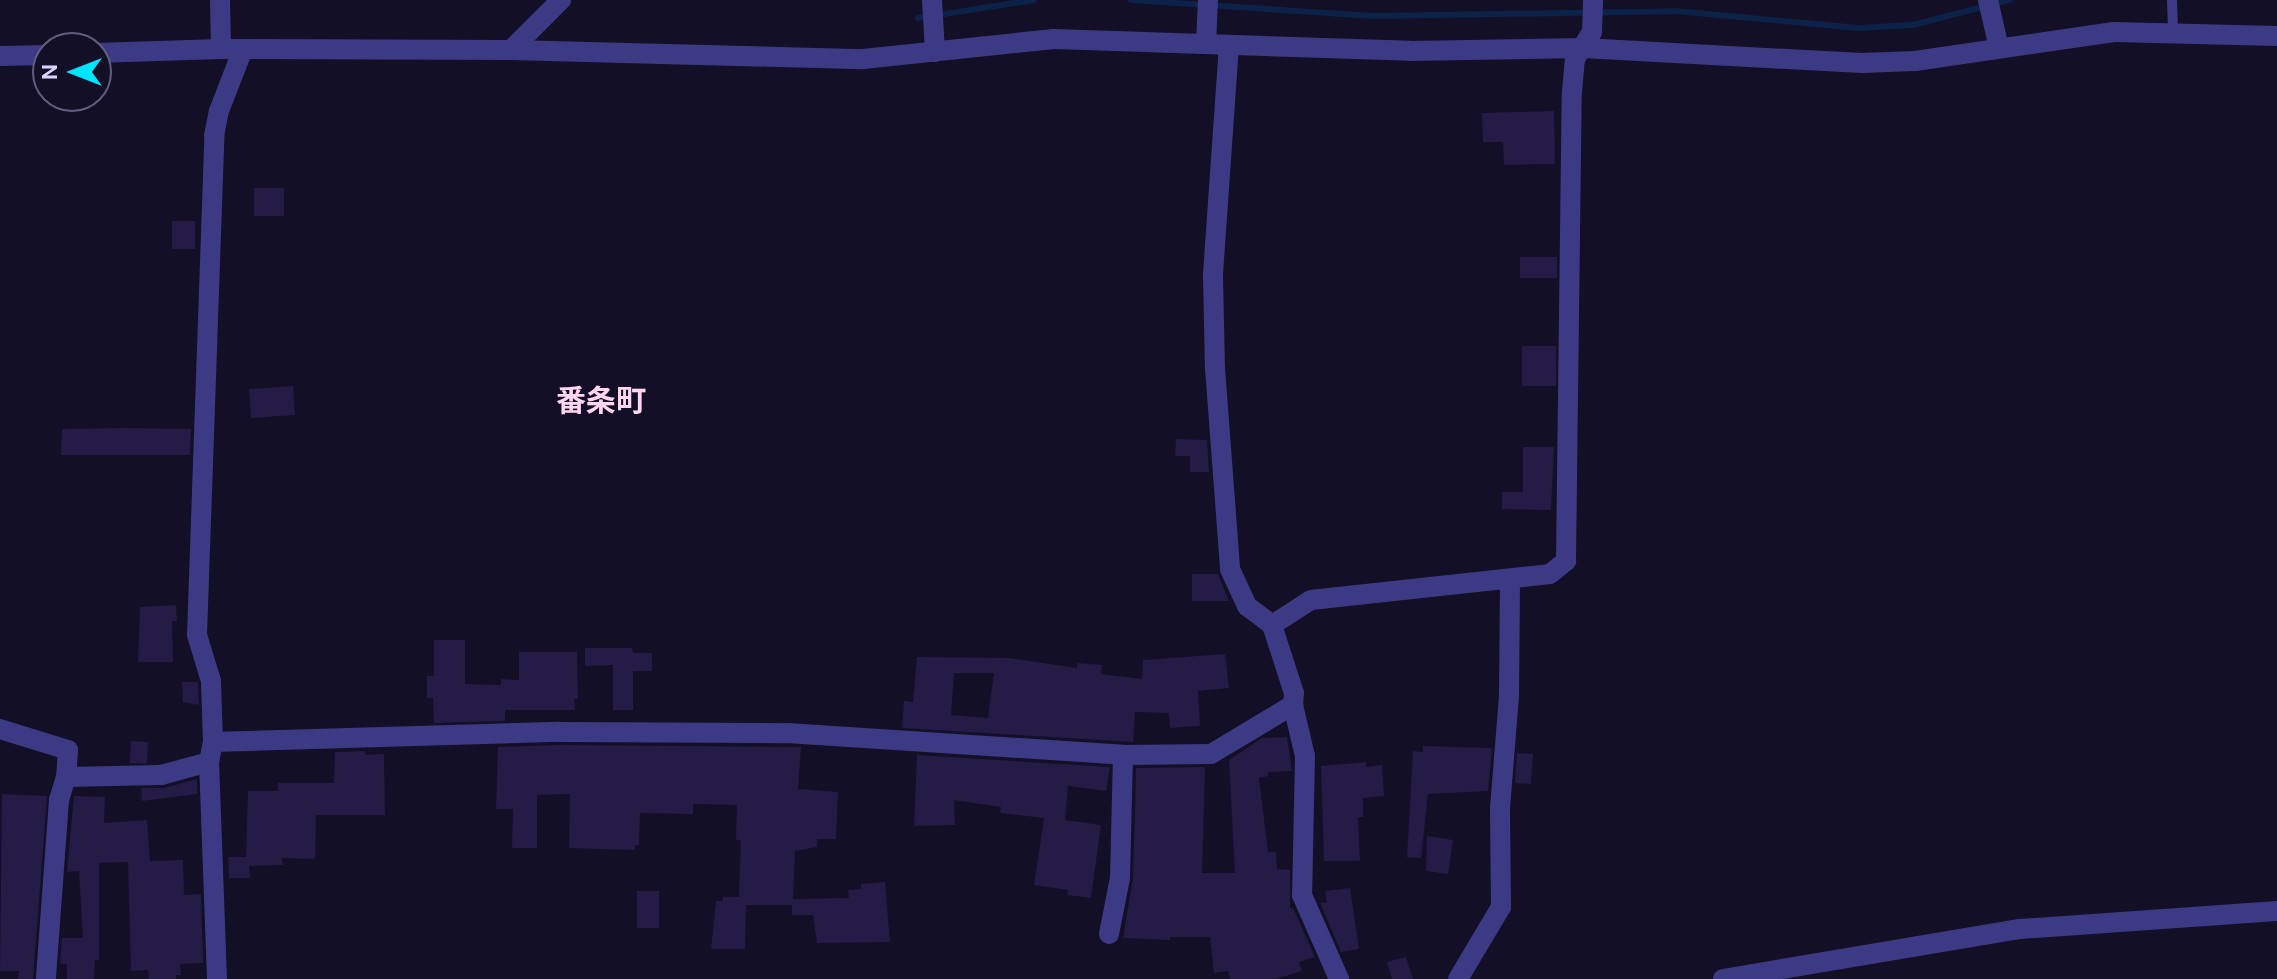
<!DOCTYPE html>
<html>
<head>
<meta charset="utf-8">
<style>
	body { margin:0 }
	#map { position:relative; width:2277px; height:979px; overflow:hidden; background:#130f26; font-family:"DM Sans","Noto Sans JP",sans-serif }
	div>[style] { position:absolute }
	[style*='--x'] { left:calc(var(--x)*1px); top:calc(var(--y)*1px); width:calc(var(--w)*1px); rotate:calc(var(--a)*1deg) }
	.stream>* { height:6px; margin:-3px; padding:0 3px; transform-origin:3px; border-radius:3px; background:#0c2248 }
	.building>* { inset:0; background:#241b47; transform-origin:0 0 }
	.service>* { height:10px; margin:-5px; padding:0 5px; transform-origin:5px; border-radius:5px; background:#3d3a85 }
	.minor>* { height:20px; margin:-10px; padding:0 10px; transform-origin:10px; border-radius:10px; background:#3d3a85 }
	.tertiary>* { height:20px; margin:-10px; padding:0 10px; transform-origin:10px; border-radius:10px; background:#3d3a85 }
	span { translate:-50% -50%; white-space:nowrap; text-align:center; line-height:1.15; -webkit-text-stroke:6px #130f26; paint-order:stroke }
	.neighbourhood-label { font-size:30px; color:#ffd6f0; font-weight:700 }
	.north { position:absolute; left:32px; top:32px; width:80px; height:80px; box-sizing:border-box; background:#130f26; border:2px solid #625e7d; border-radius:50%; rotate:270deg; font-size:22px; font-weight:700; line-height:32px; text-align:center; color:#d9d4ff }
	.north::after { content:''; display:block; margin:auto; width:28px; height:36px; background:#00e5ff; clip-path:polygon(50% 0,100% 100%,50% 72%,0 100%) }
</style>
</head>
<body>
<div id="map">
	<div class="stream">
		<div style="--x:1131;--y:0;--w:243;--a:3.8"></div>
		<div style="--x:1373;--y:16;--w:303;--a:-0.9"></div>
		<div style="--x:1676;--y:11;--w:183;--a:5.3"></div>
		<div style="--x:1858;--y:28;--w:55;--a:-3.1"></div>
		<div style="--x:1913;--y:25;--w:100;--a:-14.5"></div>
		<div style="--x:918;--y:18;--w:117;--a:-8.8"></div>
	</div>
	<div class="building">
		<div style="clip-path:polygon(1554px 111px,1555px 164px,1504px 165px,1503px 142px,1483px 142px,1482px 113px)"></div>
		<div style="left:284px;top:188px;width:28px;height:30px;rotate:90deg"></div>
		<div style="left:172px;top:221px;width:23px;height:28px"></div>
		<div style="left:1520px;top:257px;width:37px;height:21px"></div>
		<div style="left:1522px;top:346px;width:34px;height:40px"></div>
		<div style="left:293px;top:386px;width:29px;height:44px;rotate:86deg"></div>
		<div style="clip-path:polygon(125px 428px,191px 429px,190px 455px,61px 455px,62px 429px)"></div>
		<div style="clip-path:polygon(1176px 439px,1207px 440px,1209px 472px,1190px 472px,1190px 456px,1175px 456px)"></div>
		<div style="clip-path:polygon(1523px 447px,1554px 447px,1551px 510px,1502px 509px,1502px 492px,1523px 492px)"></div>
		<div style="clip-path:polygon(1192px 574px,1218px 574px,1229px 601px,1192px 601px)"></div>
		<div style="clip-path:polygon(176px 605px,177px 621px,172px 621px,173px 662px,138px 662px,140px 607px)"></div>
		<div style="clip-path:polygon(434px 640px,465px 640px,465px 684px,501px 685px,501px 679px,519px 680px,519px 652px,577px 652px,578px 699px,574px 699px,575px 710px,505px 710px,505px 721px,434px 723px,433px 698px,427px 698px,427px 676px,434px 676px)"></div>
		<div style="clip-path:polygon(585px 648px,632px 648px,633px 653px,652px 653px,652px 671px,633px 671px,633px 710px,613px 710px,613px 665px,585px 666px)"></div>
		<div style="clip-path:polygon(evenodd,1225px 654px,1229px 688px,1198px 691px,1200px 726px,1170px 728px,1169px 713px,1135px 712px,1133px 742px,902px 728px,904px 701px,913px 702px,917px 657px,1009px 658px,1077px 668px,1077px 663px,1102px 665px,1101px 674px,1142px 679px,1143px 660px,1225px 654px,954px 673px,994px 673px,988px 718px,951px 715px,954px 673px)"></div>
		<div style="clip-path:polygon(182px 682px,198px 682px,199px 705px,183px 702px)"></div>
		<div style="clip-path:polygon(1287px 737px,1292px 771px,1268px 772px,1268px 776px,1259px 778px,1268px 852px,1276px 852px,1277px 869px,1290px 870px,1290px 908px,1293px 908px,1315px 957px,1299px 962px,1302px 971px,1276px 979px,1230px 979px,1228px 971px,1214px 973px,1210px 937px,1170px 937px,1170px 940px,1123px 938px,1133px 878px,1136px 768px,1205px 767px,1202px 873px,1235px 873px,1229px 760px,1262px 738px)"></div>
		<div style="left:131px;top:741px;width:17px;height:22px;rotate:3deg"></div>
		<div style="clip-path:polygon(560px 745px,801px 747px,798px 789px,838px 792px,836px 839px,817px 839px,817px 847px,795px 851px,793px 899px,849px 898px,848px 890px,861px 889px,861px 884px,885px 882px,890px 942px,817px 943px,813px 915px,792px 915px,792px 905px,746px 905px,745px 949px,711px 949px,716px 901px,723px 901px,723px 897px,739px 897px,741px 840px,736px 840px,737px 805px,693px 804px,693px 814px,640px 813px,639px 845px,635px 845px,635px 850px,569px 848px,570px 794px,537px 795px,537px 848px,512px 848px,513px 809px,496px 809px,498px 747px)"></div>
		<div style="clip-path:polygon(1423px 746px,1492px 748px,1488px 791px,1428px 794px,1421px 858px,1407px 857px,1413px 751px,1423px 752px)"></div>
		<div style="clip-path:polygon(365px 751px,365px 755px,384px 754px,385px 815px,316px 815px,315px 859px,282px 858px,283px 865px,249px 866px,250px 878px,229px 878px,228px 857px,246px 857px,248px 791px,278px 791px,278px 783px,334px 783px,335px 752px)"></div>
		<div style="left:1517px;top:753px;width:16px;height:30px;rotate:4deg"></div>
		<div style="clip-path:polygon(917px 755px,1110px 767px,1106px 791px,1068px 786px,1065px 820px,1101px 825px,1091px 898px,1067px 895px,1068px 890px,1034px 885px,1044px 818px,1000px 813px,1001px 807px,954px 800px,955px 825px,914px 826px)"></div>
		<div style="clip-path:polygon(1366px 762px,1366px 767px,1382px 765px,1384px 796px,1363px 798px,1363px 817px,1358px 817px,1360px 861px,1324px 861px,1321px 766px)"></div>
		<div style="clip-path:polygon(197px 779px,197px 794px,142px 801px,141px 788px,164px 788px)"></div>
		<div style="clip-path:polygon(2px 794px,47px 796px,33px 979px,18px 979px,19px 971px,0 971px)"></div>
		<div style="clip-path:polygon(74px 796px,105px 797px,104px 823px,147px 820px,150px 861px,183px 860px,184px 895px,201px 894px,203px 963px,180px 964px,181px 975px,176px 975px,176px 979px,149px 979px,148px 970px,131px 971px,128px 862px,99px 863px,99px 960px,95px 960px,94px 979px,67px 979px,67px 964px,60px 964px,62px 938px,83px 938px,79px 871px,67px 872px)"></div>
		<div style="clip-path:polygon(1427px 836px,1453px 840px,1448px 874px,1426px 871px)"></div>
		<div style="clip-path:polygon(1350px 888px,1359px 949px,1341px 952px,1320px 903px,1327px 902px,1325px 891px)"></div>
		<div style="left:637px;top:891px;width:22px;height:37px"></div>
		<div style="clip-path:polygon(1406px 957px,1413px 979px,1392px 979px,1387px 962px)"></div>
	</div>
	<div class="service">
		<div style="--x:2172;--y:0;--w:32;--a:88"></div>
	</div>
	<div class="minor">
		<div style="--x:220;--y:0;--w:49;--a:88.8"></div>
		<div style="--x:932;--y:0;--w:52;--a:86.7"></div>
		<div style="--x:1988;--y:0;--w:49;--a:77.1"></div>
		<div style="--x:1206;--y:44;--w:44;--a:-87.4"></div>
		<div style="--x:1229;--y:45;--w:231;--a:94"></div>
		<div style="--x:1213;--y:275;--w:93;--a:88.8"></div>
		<div style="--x:1215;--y:368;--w:202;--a:85.7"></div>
		<div style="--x:1230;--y:569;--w:41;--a:65.3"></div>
		<div style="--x:1247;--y:606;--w:31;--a:37"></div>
		<div style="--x:1272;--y:625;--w:71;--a:72.1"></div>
		<div style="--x:1294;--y:693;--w:12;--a:95"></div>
		<div style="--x:1293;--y:705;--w:52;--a:76.8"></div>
		<div style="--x:1305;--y:756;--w:139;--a:91.2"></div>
		<div style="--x:1302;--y:895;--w:92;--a:66.2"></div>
		<div style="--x:1272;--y:625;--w:46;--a:-32.7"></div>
		<div style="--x:1311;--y:600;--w:240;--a:-6.2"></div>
		<div style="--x:1550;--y:574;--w:21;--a:-39"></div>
		<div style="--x:1566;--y:561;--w:469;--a:-89.3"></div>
		<div style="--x:1572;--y:92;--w:33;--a:-85"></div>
		<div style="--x:1575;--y:59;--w:32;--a:-58"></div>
		<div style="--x:1592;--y:32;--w:32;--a:-88"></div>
		<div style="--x:0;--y:729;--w:71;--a:17.2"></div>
		<div style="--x:68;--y:750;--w:27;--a:94"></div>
		<div style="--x:66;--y:777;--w:24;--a:107"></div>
		<div style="--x:59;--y:800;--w:179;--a:94.2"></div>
		<div style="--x:213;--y:742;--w:347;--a:-1.7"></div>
		<div style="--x:560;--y:732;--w:227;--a:0.3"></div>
		<div style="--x:787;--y:733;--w:337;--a:3.7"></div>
		<div style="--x:1123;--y:755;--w:88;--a:-0.7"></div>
		<div style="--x:1211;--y:754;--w:96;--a:-30.9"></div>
		<div style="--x:66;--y:777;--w:95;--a:-1.2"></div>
		<div style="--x:161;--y:775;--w:50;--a:-15.2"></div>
		<div style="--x:1109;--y:934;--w:57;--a:-78.9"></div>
		<div style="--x:1120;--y:878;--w:123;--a:-88.6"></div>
		<div style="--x:217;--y:979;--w:217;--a:-92.1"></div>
		<div style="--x:209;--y:762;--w:20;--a:-79"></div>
		<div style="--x:213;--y:742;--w:61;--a:-91.9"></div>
		<div style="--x:211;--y:681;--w:48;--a:-106.9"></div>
		<div style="--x:197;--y:635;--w:499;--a:-88"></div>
		<div style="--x:214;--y:136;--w:25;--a:-79"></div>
		<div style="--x:219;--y:111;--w:66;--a:-68.8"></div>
		<div style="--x:1458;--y:979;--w:84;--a:-59.2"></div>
		<div style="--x:1501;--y:907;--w:99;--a:-90.6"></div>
		<div style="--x:1500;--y:808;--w:113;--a:-85.4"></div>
		<div style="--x:1509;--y:695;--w:116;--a:-89.5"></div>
		<div style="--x:1723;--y:979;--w:301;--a:-9.6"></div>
		<div style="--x:2020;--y:929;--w:258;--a:-4"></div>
	</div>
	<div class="tertiary">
		<div style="--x:511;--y:50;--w:71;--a:-45"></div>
		<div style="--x:96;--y:53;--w:125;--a:-1.8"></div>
		<div style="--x:221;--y:49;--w:290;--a:0.2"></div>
		<div style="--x:511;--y:50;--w:352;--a:1.5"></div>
		<div style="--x:863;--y:59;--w:192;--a:-6"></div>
		<div style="--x:1054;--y:39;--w:356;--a:1.9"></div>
		<div style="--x:1410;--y:51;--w:173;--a:-1"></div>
		<div style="--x:1583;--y:48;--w:279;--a:3.1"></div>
		<div style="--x:1862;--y:63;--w:53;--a:-2.2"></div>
		<div style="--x:1915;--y:61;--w:201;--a:-8.3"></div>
		<div style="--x:2114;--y:32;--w:163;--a:1.4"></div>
		<div style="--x:0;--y:56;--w:48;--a:-1.2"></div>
	</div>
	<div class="neighbourhood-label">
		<span style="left:601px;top:401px">番条町</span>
	</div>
	<div class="north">N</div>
</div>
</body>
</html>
